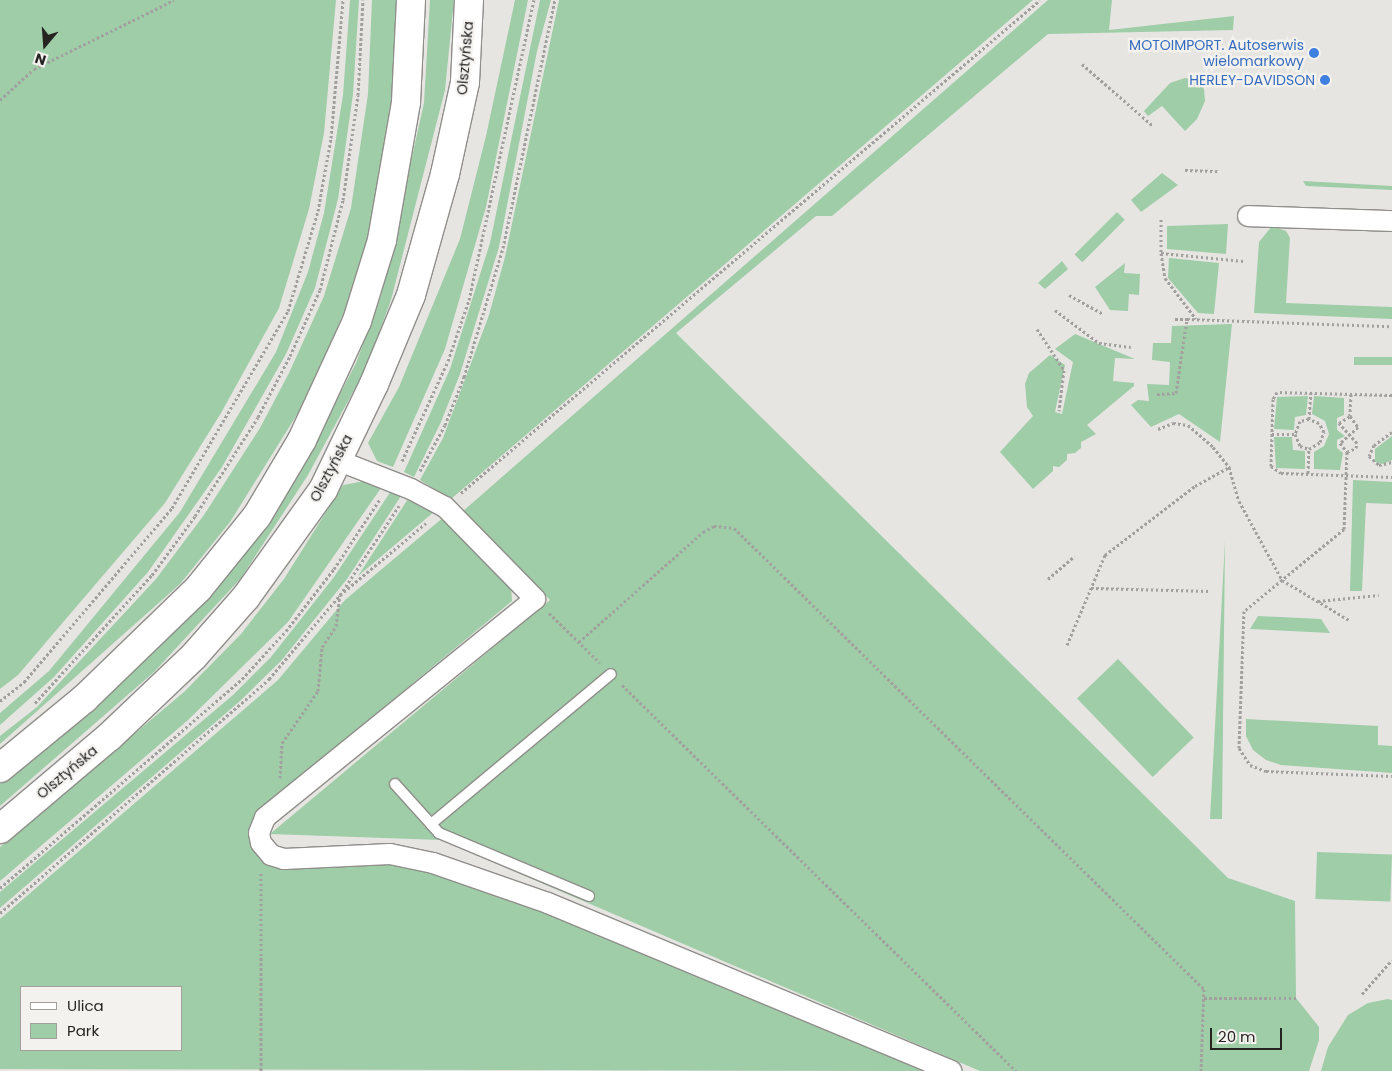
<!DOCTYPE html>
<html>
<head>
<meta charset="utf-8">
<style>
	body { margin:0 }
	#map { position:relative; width:1392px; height:1071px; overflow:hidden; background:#e7e5e2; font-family:Poppins,sans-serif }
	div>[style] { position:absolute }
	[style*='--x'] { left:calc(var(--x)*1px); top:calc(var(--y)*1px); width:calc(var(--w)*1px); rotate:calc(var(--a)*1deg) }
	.green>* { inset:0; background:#9ecda7; transform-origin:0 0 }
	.path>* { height:3px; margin-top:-1.5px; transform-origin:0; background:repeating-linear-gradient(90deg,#a2a09e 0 2.5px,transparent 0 5px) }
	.roads { filter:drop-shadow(1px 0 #908e8b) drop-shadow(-1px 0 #908e8b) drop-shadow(0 1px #908e8b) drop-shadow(0 -1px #908e8b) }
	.service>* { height:10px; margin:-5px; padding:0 5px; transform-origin:5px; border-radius:5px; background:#fff }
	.minor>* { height:20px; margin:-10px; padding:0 10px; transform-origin:10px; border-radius:10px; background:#fff }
	.primary>* { height:28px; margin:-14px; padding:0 14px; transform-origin:14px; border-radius:14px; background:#fff }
	.dots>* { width:14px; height:14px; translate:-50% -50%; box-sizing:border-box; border:2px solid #f4f2ef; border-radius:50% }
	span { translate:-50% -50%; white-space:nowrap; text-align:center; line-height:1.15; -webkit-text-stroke:4.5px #f4f2ef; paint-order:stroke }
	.shop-label { font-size:14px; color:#366cbe }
	.right { translate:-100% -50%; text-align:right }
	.street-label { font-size:14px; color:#252423 }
	.legend { position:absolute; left:20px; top:986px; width:162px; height:65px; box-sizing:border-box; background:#f4f2ef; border:1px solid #a1a09d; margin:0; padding:6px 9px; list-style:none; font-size:15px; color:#252423 }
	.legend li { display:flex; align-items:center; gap:10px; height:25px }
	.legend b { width:25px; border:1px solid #a1a09d }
	.north { position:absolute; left:20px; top:20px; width:50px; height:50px; -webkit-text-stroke:4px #f4f2ef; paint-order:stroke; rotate:198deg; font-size:14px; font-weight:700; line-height:20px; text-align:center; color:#252423 }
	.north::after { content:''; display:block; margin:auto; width:18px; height:22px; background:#252423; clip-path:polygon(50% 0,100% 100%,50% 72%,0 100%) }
	.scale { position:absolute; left:1210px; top:1028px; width:72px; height:22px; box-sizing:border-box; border:2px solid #252423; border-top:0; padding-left:6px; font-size:15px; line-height:18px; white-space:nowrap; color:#252423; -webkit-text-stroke:4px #f4f2ef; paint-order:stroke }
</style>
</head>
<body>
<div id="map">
	<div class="green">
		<div style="clip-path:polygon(0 0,336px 0,324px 133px,309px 209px,279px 308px,221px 413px,165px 503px,18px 675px,0 689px)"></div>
		<div style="clip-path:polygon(350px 0,359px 0,353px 94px,338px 199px,315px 288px,286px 354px,222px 467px,148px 572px,54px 677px,0 725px,0 713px,49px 671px,180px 512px,276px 352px,308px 272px,324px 213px,343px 95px)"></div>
		<div style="clip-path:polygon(372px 0,401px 0,385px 164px,368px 237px,346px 307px,311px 392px,230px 522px,180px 584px,0 744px,0 736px,37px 707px,156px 579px,204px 515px,260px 428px,289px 373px,324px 296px,351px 208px,368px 94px)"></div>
		<div style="clip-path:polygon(430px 0,454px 0,445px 90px,391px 300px,367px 366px,308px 475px,241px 578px,154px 672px,0 806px,0 784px,154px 651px,207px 598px,312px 448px,356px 363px,381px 296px,424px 103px)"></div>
		<div style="clip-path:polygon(515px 0,528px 0,486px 207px,445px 349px,393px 467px,377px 461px,368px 443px,399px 387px,460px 239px,486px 136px)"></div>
		<div style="clip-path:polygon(540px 0,551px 0,537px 51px,499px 247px,460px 374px,441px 422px,414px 477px,404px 472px,450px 369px,490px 243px)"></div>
		<div style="clip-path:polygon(559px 0,1033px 0,451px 499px,420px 480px,443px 438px,489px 315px,505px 257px)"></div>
		<div style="clip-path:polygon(1048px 0,1112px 0,1109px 30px,1234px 16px,1233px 30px,1048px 34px,832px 216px,816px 216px,676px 333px,1228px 878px,1295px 901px,1296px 998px,1319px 1027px,1319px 1040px,1309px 1071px,980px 1071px,441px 840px,270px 834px,550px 600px,462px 512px)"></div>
		<div style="clip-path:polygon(1185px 78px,1197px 80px,1204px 89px,1205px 101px,1197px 119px,1185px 131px,1162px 106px,1148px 116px,1144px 111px,1170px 83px)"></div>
		<div style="clip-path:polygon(1162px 173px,1178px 185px,1141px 212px,1131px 200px)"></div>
		<div style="clip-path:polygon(1303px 181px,1392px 186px,1392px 190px,1306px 186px)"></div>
		<div style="left:1117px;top:212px;width:11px;height:60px;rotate:45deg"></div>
		<div style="clip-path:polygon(1228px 224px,1226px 254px,1167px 249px,1167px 226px)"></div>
		<div style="clip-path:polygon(1272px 226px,1286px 231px,1290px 238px,1286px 303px,1392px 307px,1392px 319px,1254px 313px,1259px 242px)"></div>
		<div style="clip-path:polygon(1169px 258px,1219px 263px,1214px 314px,1198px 313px,1168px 278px)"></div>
		<div style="clip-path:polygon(1062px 261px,1068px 269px,1045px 289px,1038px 283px)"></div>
		<div style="clip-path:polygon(1125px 263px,1124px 273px,1140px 274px,1139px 295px,1129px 294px,1128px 311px,1110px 310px,1095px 287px)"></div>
		<div style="clip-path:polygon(1232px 324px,1220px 442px,1179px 414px,1151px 427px,1131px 405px,1138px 400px,1149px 401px,1147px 384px,1169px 385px,1170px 362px,1152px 360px,1153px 343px,1171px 343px,1172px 326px)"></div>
		<div style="clip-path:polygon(1075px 334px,1135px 359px,1115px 358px,1113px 381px,1134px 383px,1134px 386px,1087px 425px,1096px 434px,1081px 442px,1081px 448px,1075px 453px,1067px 454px,1067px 460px,1059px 467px,1053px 466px,1053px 471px,1033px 489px,1000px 452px,1033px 416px,1027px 407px,1025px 384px,1029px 373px,1050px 355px,1065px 365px,1055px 412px,1062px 414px,1073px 362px,1055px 349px)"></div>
		<div style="left:1354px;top:357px;width:38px;height:8px"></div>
		<div style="clip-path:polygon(1308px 396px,1306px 415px,1295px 417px,1294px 430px,1274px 429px,1277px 397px)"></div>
		<div style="clip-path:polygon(1314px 396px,1344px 398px,1344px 415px,1337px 418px,1337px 430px,1345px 436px,1337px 440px,1337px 448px,1343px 453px,1340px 470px,1314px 469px,1314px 452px,1324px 446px,1329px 434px,1325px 421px,1312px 414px)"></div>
		<div style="clip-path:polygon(1392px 436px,1392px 460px,1383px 464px,1375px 462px,1375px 449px)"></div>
		<div style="clip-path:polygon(1274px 437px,1292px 437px,1293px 450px,1305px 451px,1305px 469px,1276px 468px)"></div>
		<div style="clip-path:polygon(1353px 480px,1392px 482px,1392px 504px,1366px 503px,1362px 591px,1350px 591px)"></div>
		<div style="clip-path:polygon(365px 481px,381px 488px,288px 622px,188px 720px,0 881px,0 847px,184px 692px,241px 634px,284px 579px,343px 485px)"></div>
		<div style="clip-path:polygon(391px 491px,401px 496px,347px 579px,281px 661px,240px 701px,0 908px,0 892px,233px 695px,271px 657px,334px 577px)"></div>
		<div style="clip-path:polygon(408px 499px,435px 511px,358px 576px)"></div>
		<div style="clip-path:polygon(evenodd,445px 516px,511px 586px,512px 601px,260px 810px,250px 830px,255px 850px,389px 859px,543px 908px,935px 1071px,0 1069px,0 919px,278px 680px,345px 600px,445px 516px,21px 987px,181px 987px,181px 1050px,21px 1050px,21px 987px)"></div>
		<div style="clip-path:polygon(1225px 541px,1222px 819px,1210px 819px)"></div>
		<div style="clip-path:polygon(1258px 616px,1321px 619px,1330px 633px,1250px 629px)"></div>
		<div style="left:1118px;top:659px;width:109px;height:57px;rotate:46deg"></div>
		<div style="clip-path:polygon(1246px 719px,1378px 726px,1378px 745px,1392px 746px,1392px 773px,1281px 765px,1266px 760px,1253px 750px,1246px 736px)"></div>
		<div style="left:1317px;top:852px;width:75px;height:47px;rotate:2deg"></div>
		<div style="clip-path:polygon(1388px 999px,1392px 1000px,1392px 1071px,1321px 1071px,1328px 1047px,1348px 1015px,1368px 1003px)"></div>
	</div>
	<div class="path">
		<div style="--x:1082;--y:64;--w:93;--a:41.1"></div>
		<div style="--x:0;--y:100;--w:46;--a:-42.4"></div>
		<div style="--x:34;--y:69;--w:156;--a:-26.2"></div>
		<div style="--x:1185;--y:170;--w:34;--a:2"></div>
		<div style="--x:1161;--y:219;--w:34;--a:90"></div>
		<div style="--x:1161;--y:253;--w:83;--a:5.5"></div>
		<div style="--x:1161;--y:253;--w:25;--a:81"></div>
		<div style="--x:1165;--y:278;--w:51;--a:52.9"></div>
		<div style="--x:1069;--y:295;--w:39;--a:29"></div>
		<div style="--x:1055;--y:310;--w:55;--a:36.9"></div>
		<div style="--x:1099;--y:343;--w:32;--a:7"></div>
		<div style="--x:1175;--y:319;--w:12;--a:0"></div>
		<div style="--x:1037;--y:329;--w:49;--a:56.6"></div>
		<div style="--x:1064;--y:370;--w:41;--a:97"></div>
		<div style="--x:1157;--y:394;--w:19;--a:-3"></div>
		<div style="--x:1176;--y:393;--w:75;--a:-81.5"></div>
		<div style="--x:1187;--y:319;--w:205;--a:2"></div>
		<div style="--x:1351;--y:394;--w:22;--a:93"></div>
		<div style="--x:1350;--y:416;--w:14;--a:54"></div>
		<div style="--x:1358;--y:427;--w:24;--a:138"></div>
		<div style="--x:1340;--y:443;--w:11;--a:52"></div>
		<div style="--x:1347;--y:452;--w:77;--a:92.2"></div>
		<div style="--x:1344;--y:529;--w:129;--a:140.6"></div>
		<div style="--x:1244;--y:611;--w:137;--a:92.1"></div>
		<div style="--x:1239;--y:748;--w:20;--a:57"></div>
		<div style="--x:1250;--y:765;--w:17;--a:21"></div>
		<div style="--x:1266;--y:771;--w:126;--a:2.3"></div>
		<div style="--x:1392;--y:395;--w:115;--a:-178.5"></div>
		<div style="--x:1277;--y:392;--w:8;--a:120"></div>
		<div style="--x:1273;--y:399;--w:67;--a:91.7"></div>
		<div style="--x:1271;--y:466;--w:12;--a:35"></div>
		<div style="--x:1281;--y:473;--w:111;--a:2.1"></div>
		<div style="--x:1309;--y:419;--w:9;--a:167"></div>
		<div style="--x:1300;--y:421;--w:14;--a:111"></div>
		<div style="--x:1295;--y:434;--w:13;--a:67"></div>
		<div style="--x:1300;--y:446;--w:9;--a:18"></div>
		<div style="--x:1158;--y:429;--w:16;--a:-22"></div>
		<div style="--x:1173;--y:423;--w:15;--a:8"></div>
		<div style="--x:1188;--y:425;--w:33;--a:41"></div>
		<div style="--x:1213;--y:447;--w:26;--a:51"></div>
		<div style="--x:1229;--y:467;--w:35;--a:74"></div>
		<div style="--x:1239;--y:501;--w:90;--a:61.4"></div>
		<div style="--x:1282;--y:580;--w:78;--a:30.8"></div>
		<div style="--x:1392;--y:432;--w:22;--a:144"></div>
		<div style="--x:1374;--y:445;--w:12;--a:114"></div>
		<div style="--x:1369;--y:456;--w:13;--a:42"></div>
		<div style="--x:1379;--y:465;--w:13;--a:-13"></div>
		<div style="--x:1272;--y:434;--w:23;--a:0"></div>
		<div style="--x:1347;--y:452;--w:10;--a:-24"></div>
		<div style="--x:1356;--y:448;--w:5;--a:-79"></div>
		<div style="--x:1357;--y:443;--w:27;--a:-132"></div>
		<div style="--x:1339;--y:423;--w:13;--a:-32"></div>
		<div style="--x:402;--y:461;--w:110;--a:-65.3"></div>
		<div style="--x:448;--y:361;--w:65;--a:-71"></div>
		<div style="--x:469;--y:300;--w:307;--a:-77.8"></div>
		<div style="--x:420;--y:471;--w:52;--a:-61.5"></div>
		<div style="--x:445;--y:425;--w:52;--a:-68.4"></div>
		<div style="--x:464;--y:377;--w:135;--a:-73.2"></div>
		<div style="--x:503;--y:248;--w:253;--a:-78.2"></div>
		<div style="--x:1308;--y:473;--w:24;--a:-88"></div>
		<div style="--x:1309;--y:449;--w:13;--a:-32"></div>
		<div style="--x:1320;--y:442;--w:11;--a:-68"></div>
		<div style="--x:1324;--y:432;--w:10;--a:-119"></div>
		<div style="--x:1319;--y:423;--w:11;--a:-158"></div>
		<div style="--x:1309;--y:419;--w:27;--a:-86"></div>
		<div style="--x:461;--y:493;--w:760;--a:-40.41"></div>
		<div style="--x:1048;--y:579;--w:35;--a:-41"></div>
		<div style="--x:1091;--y:588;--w:118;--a:1.5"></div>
		<div style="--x:1318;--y:601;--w:61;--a:-5.6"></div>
		<div style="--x:549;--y:613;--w:71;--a:44.4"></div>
		<div style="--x:579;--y:642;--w:166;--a:-41.6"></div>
		<div style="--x:703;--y:532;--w:13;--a:-29"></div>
		<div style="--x:714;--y:526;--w:20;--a:6"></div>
		<div style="--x:734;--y:528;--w:658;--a:44.45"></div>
		<div style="--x:1204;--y:989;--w:82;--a:92.1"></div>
		<div style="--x:1067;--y:645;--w:98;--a:-67.1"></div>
		<div style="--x:1105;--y:555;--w:113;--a:-37.5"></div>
		<div style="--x:1195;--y:486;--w:39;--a:-29"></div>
		<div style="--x:622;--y:685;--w:552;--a:44.41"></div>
		<div style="--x:0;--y:701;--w:31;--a:-38"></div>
		<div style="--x:24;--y:682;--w:228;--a:-49.6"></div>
		<div style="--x:172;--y:508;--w:229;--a:-59.5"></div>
		<div style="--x:288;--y:311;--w:104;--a:-73.3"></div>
		<div style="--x:318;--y:211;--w:74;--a:-79.9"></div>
		<div style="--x:331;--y:138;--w:139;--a:-85"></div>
		<div style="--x:35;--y:703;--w:173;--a:-47.6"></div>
		<div style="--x:152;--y:575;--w:73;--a:-53.9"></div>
		<div style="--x:195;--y:516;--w:117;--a:-57.5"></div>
		<div style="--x:258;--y:417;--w:69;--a:-62.3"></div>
		<div style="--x:290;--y:356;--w:72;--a:-65.6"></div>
		<div style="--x:320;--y:290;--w:93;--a:-75.7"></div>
		<div style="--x:343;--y:200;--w:106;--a:-81.9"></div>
		<div style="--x:358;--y:95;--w:95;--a:-87"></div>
		<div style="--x:280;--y:778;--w:35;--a:-87"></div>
		<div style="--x:282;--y:743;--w:63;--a:-55.3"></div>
		<div style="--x:318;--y:691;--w:44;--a:-84.8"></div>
		<div style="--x:322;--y:647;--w:25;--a:-56"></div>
		<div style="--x:336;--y:626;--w:31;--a:-83"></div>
		<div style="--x:340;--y:595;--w:107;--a:-56.5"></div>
		<div style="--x:261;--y:873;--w:198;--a:90"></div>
		<div style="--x:0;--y:888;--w:320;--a:-40.8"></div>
		<div style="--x:242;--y:679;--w:65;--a:-47.5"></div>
		<div style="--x:286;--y:631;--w:78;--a:-52.3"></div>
		<div style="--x:334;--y:569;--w:84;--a:-56.7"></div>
		<div style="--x:0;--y:913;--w:357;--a:-41"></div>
		<div style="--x:269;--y:679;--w:110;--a:-49.8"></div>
		<div style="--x:340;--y:595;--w:112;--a:-39.9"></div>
		<div style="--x:1362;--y:994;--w:45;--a:-48.6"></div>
		<div style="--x:1204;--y:998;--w:92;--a:0"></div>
	</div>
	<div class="roads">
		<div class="service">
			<div style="--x:395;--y:784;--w:54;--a:48"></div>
			<div style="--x:589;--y:896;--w:163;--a:-157.2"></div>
			<div style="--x:439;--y:833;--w:12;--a:-132"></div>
			<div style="--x:431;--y:824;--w:234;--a:-39.8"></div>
		</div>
		<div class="minor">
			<div style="--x:1248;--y:216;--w:144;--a:2"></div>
			<div style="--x:337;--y:460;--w:79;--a:21.4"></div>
			<div style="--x:411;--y:489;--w:38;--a:28"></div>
			<div style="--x:445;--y:507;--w:129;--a:45.6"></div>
			<div style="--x:535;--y:599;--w:348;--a:141"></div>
			<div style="--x:265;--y:818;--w:16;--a:112"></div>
			<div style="--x:259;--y:833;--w:10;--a:79"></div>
			<div style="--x:261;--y:843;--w:16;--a:50"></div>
			<div style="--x:271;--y:855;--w:14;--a:17"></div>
			<div style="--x:284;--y:859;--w:106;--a:-2.7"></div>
			<div style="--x:390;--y:854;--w:44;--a:11.8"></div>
			<div style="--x:433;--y:863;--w:122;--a:19.2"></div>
			<div style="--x:548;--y:903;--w:437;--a:22.6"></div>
		</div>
		<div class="primary">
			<div style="--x:0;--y:768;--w:109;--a:-39.4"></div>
			<div style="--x:84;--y:699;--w:158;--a:-44"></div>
			<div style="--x:198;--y:589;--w:94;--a:-51.1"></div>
			<div style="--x:257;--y:516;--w:88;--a:-59.4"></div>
			<div style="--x:302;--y:440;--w:131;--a:-65.2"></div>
			<div style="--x:357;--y:321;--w:85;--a:-72.8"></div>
			<div style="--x:382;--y:240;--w:140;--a:-80.1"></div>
			<div style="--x:406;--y:102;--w:102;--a:-87.2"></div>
			<div style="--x:0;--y:829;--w:143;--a:-40.2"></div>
			<div style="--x:109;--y:737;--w:117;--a:-43.6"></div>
			<div style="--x:194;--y:656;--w:79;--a:-48.6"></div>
			<div style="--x:246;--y:597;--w:132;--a:-54.3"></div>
			<div style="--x:323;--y:490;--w:118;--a:-64.3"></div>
			<div style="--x:374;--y:384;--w:96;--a:-67.4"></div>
			<div style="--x:411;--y:295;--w:126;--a:-74.3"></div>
			<div style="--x:445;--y:174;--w:94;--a:-77.7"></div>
			<div style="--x:465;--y:82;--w:82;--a:-87.2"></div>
		</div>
	</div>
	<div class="dots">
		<div style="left:1314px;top:53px;background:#3f7fe0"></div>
		<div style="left:1325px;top:80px;background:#3f7fe0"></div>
	</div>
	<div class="shop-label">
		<span class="right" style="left:1304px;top:53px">MOTOIMPORT. Autoserwis<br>wielomarkowy</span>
		<span class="right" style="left:1315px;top:80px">HERLEY-DAVIDSON</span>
	</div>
	<div class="street-label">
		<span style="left:465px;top:58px;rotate:-85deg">Olsztyńska</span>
		<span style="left:331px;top:468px;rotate:-62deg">Olsztyńska</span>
		<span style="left:67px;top:772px;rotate:-40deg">Olsztyńska</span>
	</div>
	<ul class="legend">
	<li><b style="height:6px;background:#fff"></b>Ulica</li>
	<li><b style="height:14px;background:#9ecda7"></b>Park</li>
	</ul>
	<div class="north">N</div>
	<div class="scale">20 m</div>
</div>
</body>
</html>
